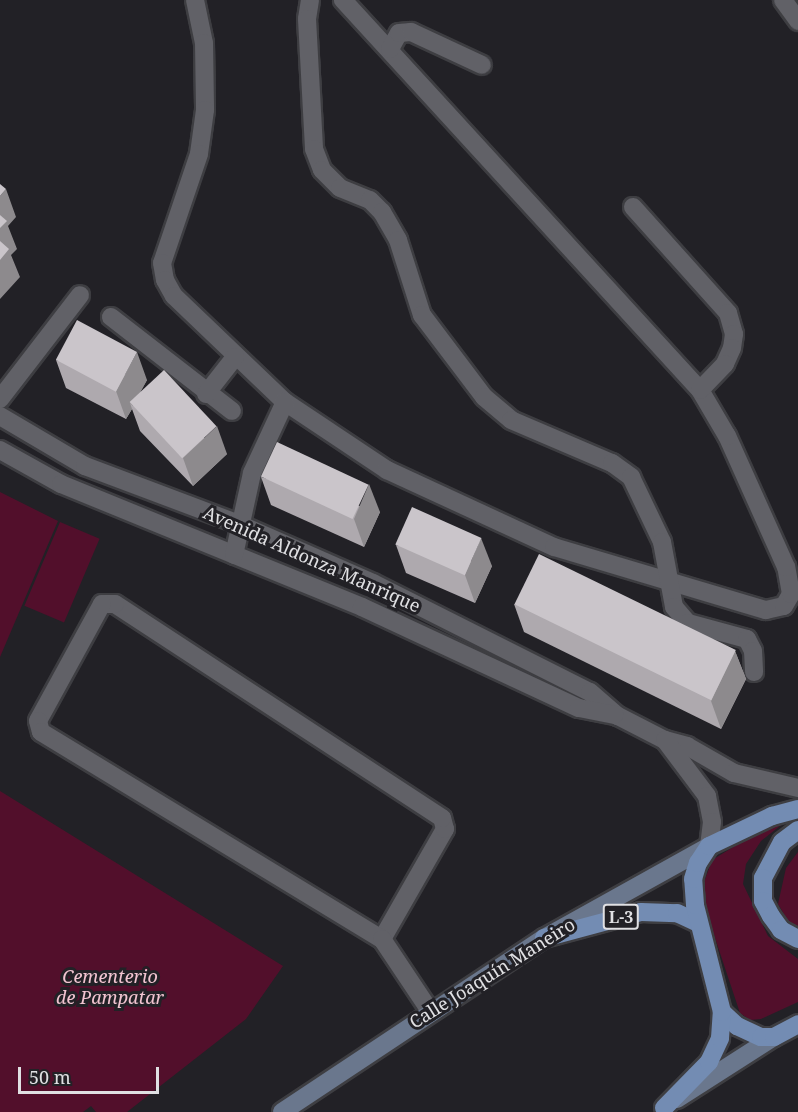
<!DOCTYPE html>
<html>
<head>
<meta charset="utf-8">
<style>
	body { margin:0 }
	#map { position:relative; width:798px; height:1112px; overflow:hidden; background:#222126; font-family:"Noto Serif",serif }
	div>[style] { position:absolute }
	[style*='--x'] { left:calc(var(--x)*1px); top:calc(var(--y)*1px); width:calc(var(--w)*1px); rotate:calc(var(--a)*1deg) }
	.green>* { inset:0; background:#520f2b; transform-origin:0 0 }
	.roads { filter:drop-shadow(2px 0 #3e3e42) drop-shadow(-2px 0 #3e3e42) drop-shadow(0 2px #3e3e42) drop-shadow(0 -2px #3e3e42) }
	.street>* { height:18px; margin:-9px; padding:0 9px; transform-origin:9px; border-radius:9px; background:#616167 }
	.secondary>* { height:18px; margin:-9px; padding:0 9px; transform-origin:9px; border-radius:9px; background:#6a778d }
	.primary>* { height:18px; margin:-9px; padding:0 9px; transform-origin:9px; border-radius:9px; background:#738cb3 }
	.wall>* { inset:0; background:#aea9ae }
	.shaded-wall>* { inset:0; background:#8d8a8d }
	.building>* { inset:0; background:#cac5ca; transform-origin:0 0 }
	span { translate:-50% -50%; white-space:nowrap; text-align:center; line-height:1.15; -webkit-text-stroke:6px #222126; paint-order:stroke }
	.shield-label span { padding:2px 4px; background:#222126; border:2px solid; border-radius:4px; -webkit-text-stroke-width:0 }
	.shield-label { font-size:16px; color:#e0e0e3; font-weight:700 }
	.street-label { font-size:18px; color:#e0e0e3 }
	.park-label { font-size:18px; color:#f2c4d1; font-style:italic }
	.scale { position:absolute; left:18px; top:1067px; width:141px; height:27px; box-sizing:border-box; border:3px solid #e0e0e3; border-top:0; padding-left:8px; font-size:18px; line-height:21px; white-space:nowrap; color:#e0e0e3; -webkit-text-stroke:4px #222126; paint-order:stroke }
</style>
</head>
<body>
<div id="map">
	<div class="green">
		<div style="clip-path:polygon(0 492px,58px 521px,0 657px)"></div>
		<div style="left:60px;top:522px;width:43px;height:91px;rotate:23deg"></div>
		<div style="clip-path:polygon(0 791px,283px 966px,246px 1019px,127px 1112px,96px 1112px,91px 1106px,83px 1112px,0 1112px)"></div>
		<div style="clip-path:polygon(791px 817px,761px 841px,746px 864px,743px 884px,768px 936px,798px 959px,798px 1002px,761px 1019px,750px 1020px,740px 1013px,700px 893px,712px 860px,753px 835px)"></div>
		<div style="clip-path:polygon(798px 852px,798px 928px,788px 921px,778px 904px,786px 868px)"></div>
	</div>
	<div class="roads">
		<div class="street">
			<div style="--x:195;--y:0;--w:44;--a:78.2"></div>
			<div style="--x:204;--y:43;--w:67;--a:89.1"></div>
			<div style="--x:205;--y:110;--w:44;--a:97.8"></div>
			<div style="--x:199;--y:154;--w:115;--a:108.7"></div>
			<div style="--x:162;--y:263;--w:17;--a:80"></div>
			<div style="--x:165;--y:280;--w:18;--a:61"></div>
			<div style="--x:174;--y:296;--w:153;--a:43.7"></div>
			<div style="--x:285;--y:402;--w:123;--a:33.7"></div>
			<div style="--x:387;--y:470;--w:184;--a:24.8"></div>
			<div style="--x:554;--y:547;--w:221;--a:16.6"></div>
			<div style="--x:766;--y:610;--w:18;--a:-13"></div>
			<div style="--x:784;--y:606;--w:14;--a:-60"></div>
			<div style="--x:791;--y:594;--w:27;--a:-100"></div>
			<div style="--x:786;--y:567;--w:144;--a:-114.2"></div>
			<div style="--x:727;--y:436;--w:53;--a:-120.4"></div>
			<div style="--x:700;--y:390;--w:529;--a:-132.47"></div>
			<div style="--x:310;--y:0;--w:19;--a:99"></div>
			<div style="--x:307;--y:19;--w:130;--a:86.9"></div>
			<div style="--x:314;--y:149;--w:22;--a:69"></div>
			<div style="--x:322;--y:170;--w:25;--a:45"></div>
			<div style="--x:340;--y:188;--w:32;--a:22"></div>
			<div style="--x:370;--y:200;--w:17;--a:45"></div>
			<div style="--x:382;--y:212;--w:32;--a:60"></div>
			<div style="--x:398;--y:240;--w:79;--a:72.3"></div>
			<div style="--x:422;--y:315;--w:103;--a:52.9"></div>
			<div style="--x:484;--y:397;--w:35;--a:40"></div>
			<div style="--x:511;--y:420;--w:110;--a:23.1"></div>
			<div style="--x:612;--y:463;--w:24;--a:36"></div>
			<div style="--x:631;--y:477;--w:72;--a:64.5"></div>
			<div style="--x:662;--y:542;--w:66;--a:79.5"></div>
			<div style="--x:674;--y:607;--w:21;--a:49"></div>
			<div style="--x:688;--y:623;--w:61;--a:15.2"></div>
			<div style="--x:747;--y:639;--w:13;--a:63"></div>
			<div style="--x:753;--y:651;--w:21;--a:87"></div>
			<div style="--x:783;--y:0;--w:26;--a:54"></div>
			<div style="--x:390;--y:49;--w:18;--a:-61"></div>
			<div style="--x:399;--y:33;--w:12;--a:-5"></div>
			<div style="--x:411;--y:32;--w:78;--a:24.9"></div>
			<div style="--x:633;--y:207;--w:142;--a:48.1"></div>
			<div style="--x:728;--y:313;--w:22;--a:74"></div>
			<div style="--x:734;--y:334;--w:14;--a:98"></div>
			<div style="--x:732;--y:348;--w:17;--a:114"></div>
			<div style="--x:725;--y:364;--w:36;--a:134"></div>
			<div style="--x:111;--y:317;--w:153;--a:37.8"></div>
			<div style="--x:206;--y:394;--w:47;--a:-51.9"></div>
			<div style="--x:0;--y:399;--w:131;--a:-52.4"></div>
			<div style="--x:0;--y:416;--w:99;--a:30.5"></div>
			<div style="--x:85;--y:466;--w:165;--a:20.6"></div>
			<div style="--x:239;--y:524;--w:146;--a:23.8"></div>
			<div style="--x:373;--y:583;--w:243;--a:26.7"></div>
			<div style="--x:590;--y:692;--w:37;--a:41"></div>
			<div style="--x:618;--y:716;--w:53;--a:27.1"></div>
			<div style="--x:665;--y:740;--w:23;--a:15"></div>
			<div style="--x:687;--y:746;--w:54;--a:29.9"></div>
			<div style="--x:734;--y:773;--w:66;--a:13.2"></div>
			<div style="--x:0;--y:450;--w:70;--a:29.1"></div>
			<div style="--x:61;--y:484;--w:325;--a:22.2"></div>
			<div style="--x:362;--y:607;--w:239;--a:25"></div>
			<div style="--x:579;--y:708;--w:36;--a:11"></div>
			<div style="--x:234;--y:555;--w:84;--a:-77.6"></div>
			<div style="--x:252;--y:473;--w:78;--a:-65.1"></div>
			<div style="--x:665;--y:740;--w:70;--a:53.1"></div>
			<div style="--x:707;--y:796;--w:26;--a:79"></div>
			<div style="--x:712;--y:822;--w:24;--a:97"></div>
			<div style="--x:382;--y:939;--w:127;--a:-60.2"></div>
			<div style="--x:445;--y:829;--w:11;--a:-105"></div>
			<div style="--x:442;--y:818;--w:391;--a:-146.8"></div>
			<div style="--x:115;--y:604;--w:13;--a:180"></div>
			<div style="--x:102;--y:604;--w:133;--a:118.7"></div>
			<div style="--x:38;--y:721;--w:11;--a:75"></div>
			<div style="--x:41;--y:732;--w:399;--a:31.3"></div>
			<div style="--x:382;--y:939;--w:87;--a:56.3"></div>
		</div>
		<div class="secondary">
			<div style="--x:677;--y:1099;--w:115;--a:-32.6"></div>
			<div style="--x:282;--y:1112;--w:315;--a:-33.6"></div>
			<div style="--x:544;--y:938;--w:189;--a:-29.1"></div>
		</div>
		<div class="primary">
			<div style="--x:798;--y:830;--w:20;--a:143"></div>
			<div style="--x:782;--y:842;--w:41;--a:117.8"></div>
			<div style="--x:763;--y:878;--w:23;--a:90"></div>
			<div style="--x:763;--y:901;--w:17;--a:62"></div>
			<div style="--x:771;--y:916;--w:17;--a:54"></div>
			<div style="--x:781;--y:930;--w:19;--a:28"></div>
			<div style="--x:544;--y:938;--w:100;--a:-15"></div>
			<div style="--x:641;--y:912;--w:36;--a:2"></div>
			<div style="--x:677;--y:913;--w:23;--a:25"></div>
			<div style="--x:722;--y:1012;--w:21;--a:43"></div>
			<div style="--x:737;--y:1026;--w:26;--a:25"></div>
			<div style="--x:761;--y:1037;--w:13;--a:0"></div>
			<div style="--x:774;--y:1037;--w:27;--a:-28"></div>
			<div style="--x:664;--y:1108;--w:64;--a:-45.6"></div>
			<div style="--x:709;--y:1062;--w:26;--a:-65"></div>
			<div style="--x:720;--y:1038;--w:26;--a:-86"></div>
			<div style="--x:722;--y:1012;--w:110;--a:-104.2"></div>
			<div style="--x:695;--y:905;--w:26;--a:-94"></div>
			<div style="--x:693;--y:879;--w:17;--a:-73"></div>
			<div style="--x:698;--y:863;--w:20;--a:-57"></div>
			<div style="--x:709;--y:846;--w:70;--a:-25.5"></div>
			<div style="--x:772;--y:816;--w:27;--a:-15"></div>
		</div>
	</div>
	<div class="wall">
		<div style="clip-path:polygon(56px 360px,147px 380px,140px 392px,227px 454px,193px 486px,140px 431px,132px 409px,126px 419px,66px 388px)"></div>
		<div style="clip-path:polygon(261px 477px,380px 512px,364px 547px,271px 505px)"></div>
		<div style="clip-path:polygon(396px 545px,492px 566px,475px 603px,406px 573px)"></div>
		<div style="clip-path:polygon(514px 604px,735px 651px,746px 679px,721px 729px,524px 632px)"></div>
	</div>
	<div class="shaded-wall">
		<div style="clip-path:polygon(6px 189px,16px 217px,8px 226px,17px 249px,11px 255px,20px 277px,0 299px,0 196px)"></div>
		<div style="clip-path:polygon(137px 352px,147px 380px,133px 406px,130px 403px,132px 409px,126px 419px,116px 391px)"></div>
		<div style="clip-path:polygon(217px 426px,227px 454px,193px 486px,183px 458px)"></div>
		<div style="clip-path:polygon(369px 484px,380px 512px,364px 547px,354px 519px)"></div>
		<div style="clip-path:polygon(481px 538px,492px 566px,475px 603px,465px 575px)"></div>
		<div style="clip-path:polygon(735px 651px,746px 679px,721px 729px,711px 701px)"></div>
	</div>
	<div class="building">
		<div style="clip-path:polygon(0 184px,6px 189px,0 196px)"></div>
		<div style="clip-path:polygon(0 215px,7px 221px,0 228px)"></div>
		<div style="clip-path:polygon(0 241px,9px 249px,0 260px)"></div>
		<div style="left:77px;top:320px;width:68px;height:45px;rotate:28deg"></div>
		<div style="left:164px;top:370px;width:77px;height:47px;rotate:47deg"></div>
		<div style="left:277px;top:442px;width:101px;height:38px;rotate:25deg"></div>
		<div style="left:412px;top:507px;width:76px;height:41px;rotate:24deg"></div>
		<div style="left:539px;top:554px;width:219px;height:56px;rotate:26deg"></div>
	</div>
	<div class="shield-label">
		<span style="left:621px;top:917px">L-3</span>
	</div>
	<div class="street-label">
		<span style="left:312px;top:559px;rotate:24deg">Avenida Aldonza Manrique</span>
		<span style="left:492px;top:973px;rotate:-32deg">Calle Joaquín Maneiro</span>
	</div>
	<div class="park-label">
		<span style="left:110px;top:987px">Cementerio<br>de Pampatar</span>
	</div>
	<div class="scale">50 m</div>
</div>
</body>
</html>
